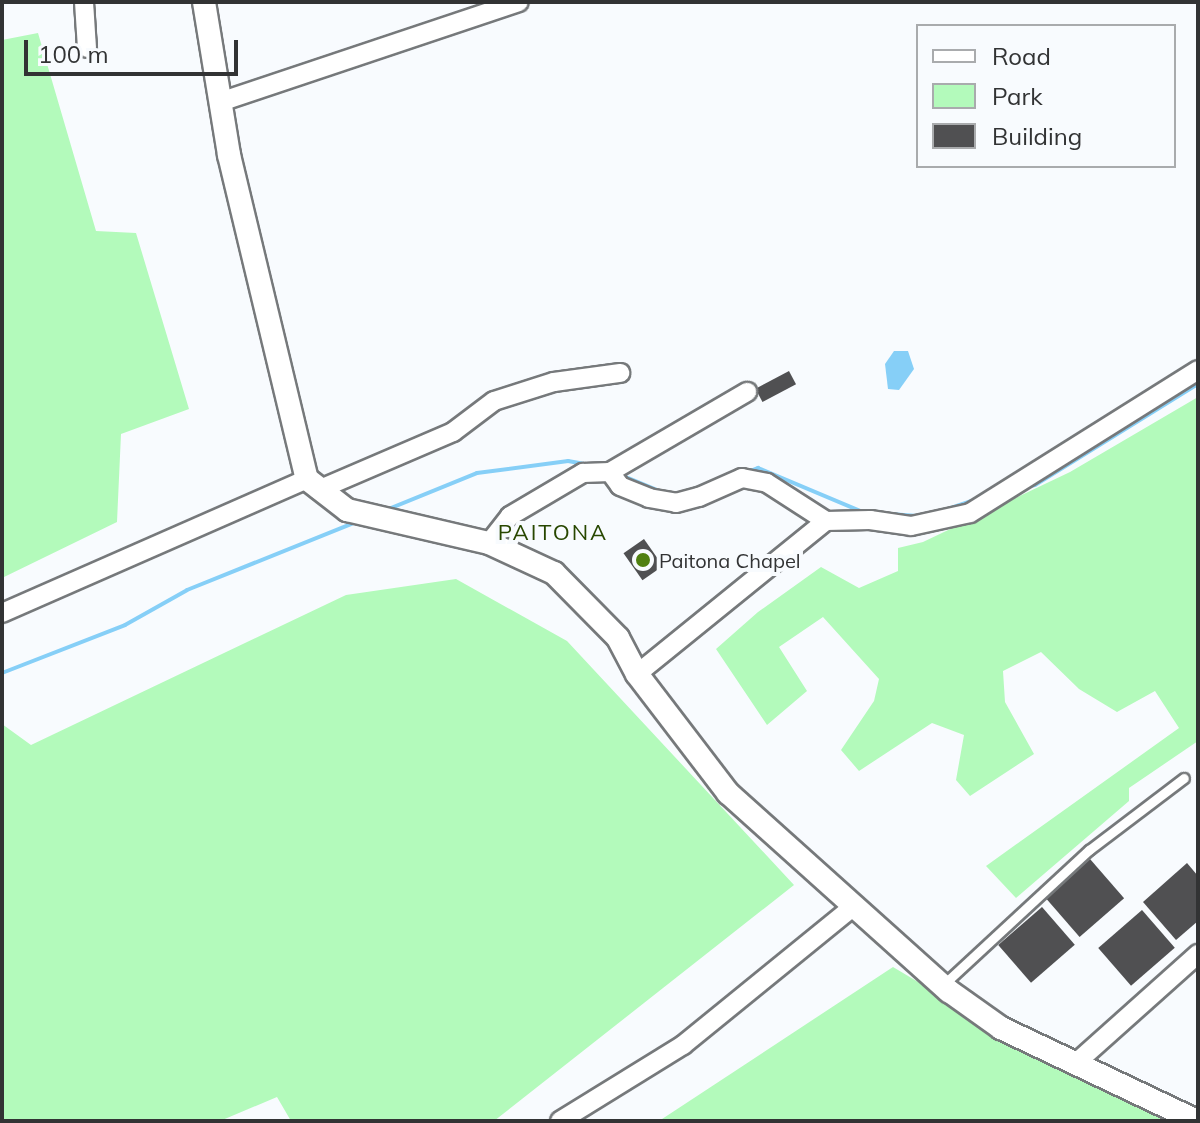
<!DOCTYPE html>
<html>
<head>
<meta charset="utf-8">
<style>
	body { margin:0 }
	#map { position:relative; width:1200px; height:1123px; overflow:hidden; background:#f8fbfe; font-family:Mulish,sans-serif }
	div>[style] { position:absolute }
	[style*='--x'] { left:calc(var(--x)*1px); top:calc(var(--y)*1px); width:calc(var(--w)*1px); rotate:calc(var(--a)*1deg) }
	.green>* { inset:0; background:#b3fabb }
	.water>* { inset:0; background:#86cff7 }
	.stream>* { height:4px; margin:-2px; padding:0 2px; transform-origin:2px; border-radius:2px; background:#86cff7 }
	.building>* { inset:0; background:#505052; transform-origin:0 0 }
	.roads { filter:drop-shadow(2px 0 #76797b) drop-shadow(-2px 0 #76797b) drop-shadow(0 2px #76797b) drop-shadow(0 -2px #76797b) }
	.service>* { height:9px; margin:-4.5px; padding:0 4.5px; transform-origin:4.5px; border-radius:4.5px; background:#fff }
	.minor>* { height:18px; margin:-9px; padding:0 9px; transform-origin:9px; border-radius:9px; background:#fff }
	.tertiary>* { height:22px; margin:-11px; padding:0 11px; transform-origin:11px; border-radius:11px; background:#fff }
	.dots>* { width:22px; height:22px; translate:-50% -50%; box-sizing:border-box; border:4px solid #f8fbfe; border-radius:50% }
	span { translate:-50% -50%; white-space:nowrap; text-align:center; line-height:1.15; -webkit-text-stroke:8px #f8fbfe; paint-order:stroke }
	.poi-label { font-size:20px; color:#323334 }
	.left { translate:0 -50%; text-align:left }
	.neighbourhood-label { font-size:22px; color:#284700; letter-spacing:2px }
	.frame { position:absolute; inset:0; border:4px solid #323334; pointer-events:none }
	.legend { position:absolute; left:916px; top:24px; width:260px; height:144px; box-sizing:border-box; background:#f8fbfe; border:2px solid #a9abad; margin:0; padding:10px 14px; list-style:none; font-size:24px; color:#323334 }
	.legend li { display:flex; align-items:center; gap:16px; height:40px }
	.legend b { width:40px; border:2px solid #a9abad }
	.scale { position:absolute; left:24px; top:40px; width:214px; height:36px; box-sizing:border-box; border:4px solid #323334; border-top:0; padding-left:10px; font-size:24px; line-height:28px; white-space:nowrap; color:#323334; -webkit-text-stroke:6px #f8fbfe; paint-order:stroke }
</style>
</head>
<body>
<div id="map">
	<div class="green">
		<div style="clip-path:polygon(38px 33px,96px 231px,136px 233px,189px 409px,121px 434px,117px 522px,2px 578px,2px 40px)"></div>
		<div style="clip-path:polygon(1198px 397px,1198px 741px,1129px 788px,1129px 801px,1016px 898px,986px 866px,1179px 728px,1155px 691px,1117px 712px,1079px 689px,1041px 652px,1003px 671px,1005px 702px,1034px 754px,970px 796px,956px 780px,964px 735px,932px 723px,859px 771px,841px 750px,874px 701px,879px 679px,823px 617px,779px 647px,807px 691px,767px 725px,716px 649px,758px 612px,821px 567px,859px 588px,898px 571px,898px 548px,923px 542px,1070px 472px)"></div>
		<div style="clip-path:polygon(456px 579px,567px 641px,794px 885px,494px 1121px,291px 1121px,277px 1097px,220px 1121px,2px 1121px,2px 724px,31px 745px,346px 595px)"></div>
		<div style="clip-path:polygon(893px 967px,1074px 1075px,1173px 1121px,659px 1121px)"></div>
	</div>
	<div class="water">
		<div style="clip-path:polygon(894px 351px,908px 351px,914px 369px,899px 390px,888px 389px,885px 364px)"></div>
	</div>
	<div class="stream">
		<div style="--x:748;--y:472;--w:11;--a:-22"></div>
		<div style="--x:758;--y:468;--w:116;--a:22.8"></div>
		<div style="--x:621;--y:475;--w:47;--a:22.7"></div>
		<div style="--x:1026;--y:487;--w:9;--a:-13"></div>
		<div style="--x:1035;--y:485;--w:192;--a:-31.8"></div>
		<div style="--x:386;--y:510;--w:98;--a:-22.1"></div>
		<div style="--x:477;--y:473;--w:92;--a:-7.5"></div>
		<div style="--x:568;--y:461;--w:17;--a:10"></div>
		<div style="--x:945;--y:510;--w:39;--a:-19"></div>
		<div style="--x:890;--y:514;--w:31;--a:4"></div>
		<div style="--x:2;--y:673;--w:132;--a:-21.3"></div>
		<div style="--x:125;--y:625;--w:71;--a:-29.4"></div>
		<div style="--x:187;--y:590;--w:182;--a:-21.9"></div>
	</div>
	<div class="building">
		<div style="left:789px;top:371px;width:15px;height:38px;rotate:62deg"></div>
		<div style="left:644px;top:539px;width:33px;height:25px;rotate:55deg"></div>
		<div style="left:1090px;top:859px;width:52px;height:59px;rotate:49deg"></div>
		<div style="clip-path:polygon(1187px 863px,1198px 876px,1198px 921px,1176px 940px,1143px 902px)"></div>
		<div style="left:1042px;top:907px;width:50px;height:58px;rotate:49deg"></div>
		<div style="left:1142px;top:910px;width:50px;height:58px;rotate:49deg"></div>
	</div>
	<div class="roads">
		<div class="service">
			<div style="--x:943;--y:985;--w:199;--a:-42.8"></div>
			<div style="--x:1089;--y:850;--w:119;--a:-37.2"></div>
		</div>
		<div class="minor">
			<div style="--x:84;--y:2;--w:46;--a:86.3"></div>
			<div style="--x:220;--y:102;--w:315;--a:-18.5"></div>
			<div style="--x:610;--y:472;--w:159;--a:-30.3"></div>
			<div style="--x:318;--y:490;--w:147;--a:-23.2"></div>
			<div style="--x:453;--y:432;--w:51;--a:-37.1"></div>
			<div style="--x:494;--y:401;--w:63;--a:-17.6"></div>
			<div style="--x:554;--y:382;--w:67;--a:-7.8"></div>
			<div style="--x:489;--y:543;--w:34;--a:-52"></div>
			<div style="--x:510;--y:516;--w:85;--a:-30.5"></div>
			<div style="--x:583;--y:473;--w:27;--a:-2"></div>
			<div style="--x:610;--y:472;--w:17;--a:54"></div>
			<div style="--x:620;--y:486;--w:31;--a:22"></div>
			<div style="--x:649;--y:498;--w:27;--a:10"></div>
			<div style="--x:676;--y:503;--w:24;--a:-15"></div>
			<div style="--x:699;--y:497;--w:47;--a:-23.8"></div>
			<div style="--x:742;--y:478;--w:25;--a:11"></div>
			<div style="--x:767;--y:483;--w:70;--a:32.8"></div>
			<div style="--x:2;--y:613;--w:333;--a:-23.7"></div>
			<div style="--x:637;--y:674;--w:243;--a:-39"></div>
			<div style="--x:826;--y:521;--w:44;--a:-1.3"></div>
			<div style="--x:870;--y:520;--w:41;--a:8.3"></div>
			<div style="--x:911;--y:526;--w:60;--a:-12.4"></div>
			<div style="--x:970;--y:513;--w:269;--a:-32.1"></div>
			<div style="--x:1076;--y:1063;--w:164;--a:-41.8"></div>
			<div style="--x:560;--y:1121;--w:145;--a:-31.7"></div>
			<div style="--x:683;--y:1045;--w:220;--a:-39.1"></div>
		</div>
		<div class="tertiary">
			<div style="--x:204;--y:2;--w:155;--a:80.7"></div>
			<div style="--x:229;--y:155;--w:333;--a:76.5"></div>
			<div style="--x:307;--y:479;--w:51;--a:37.8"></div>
			<div style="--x:347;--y:510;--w:146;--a:13.1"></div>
			<div style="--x:489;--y:543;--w:72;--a:24.8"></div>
			<div style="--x:554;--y:573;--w:91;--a:45.4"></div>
			<div style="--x:618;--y:638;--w:41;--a:62.2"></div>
			<div style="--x:637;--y:674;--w:150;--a:52.6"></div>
			<div style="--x:728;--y:793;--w:297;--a:41.9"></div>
			<div style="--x:949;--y:991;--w:64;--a:35.4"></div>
			<div style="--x:1001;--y:1028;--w:217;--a:25.4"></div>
		</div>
	</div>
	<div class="dots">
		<div style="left:643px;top:560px;background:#508011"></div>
	</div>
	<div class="poi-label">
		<span class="left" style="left:659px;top:560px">Paitona Chapel</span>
	</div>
	<div class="neighbourhood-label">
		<span style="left:553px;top:533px">PAITONA</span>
	</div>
	<div class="frame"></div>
	<ul class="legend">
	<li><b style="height:10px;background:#fff"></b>Road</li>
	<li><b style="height:22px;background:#b3fabb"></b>Park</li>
	<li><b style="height:22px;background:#505052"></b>Building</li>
	</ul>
	<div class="scale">100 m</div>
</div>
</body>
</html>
